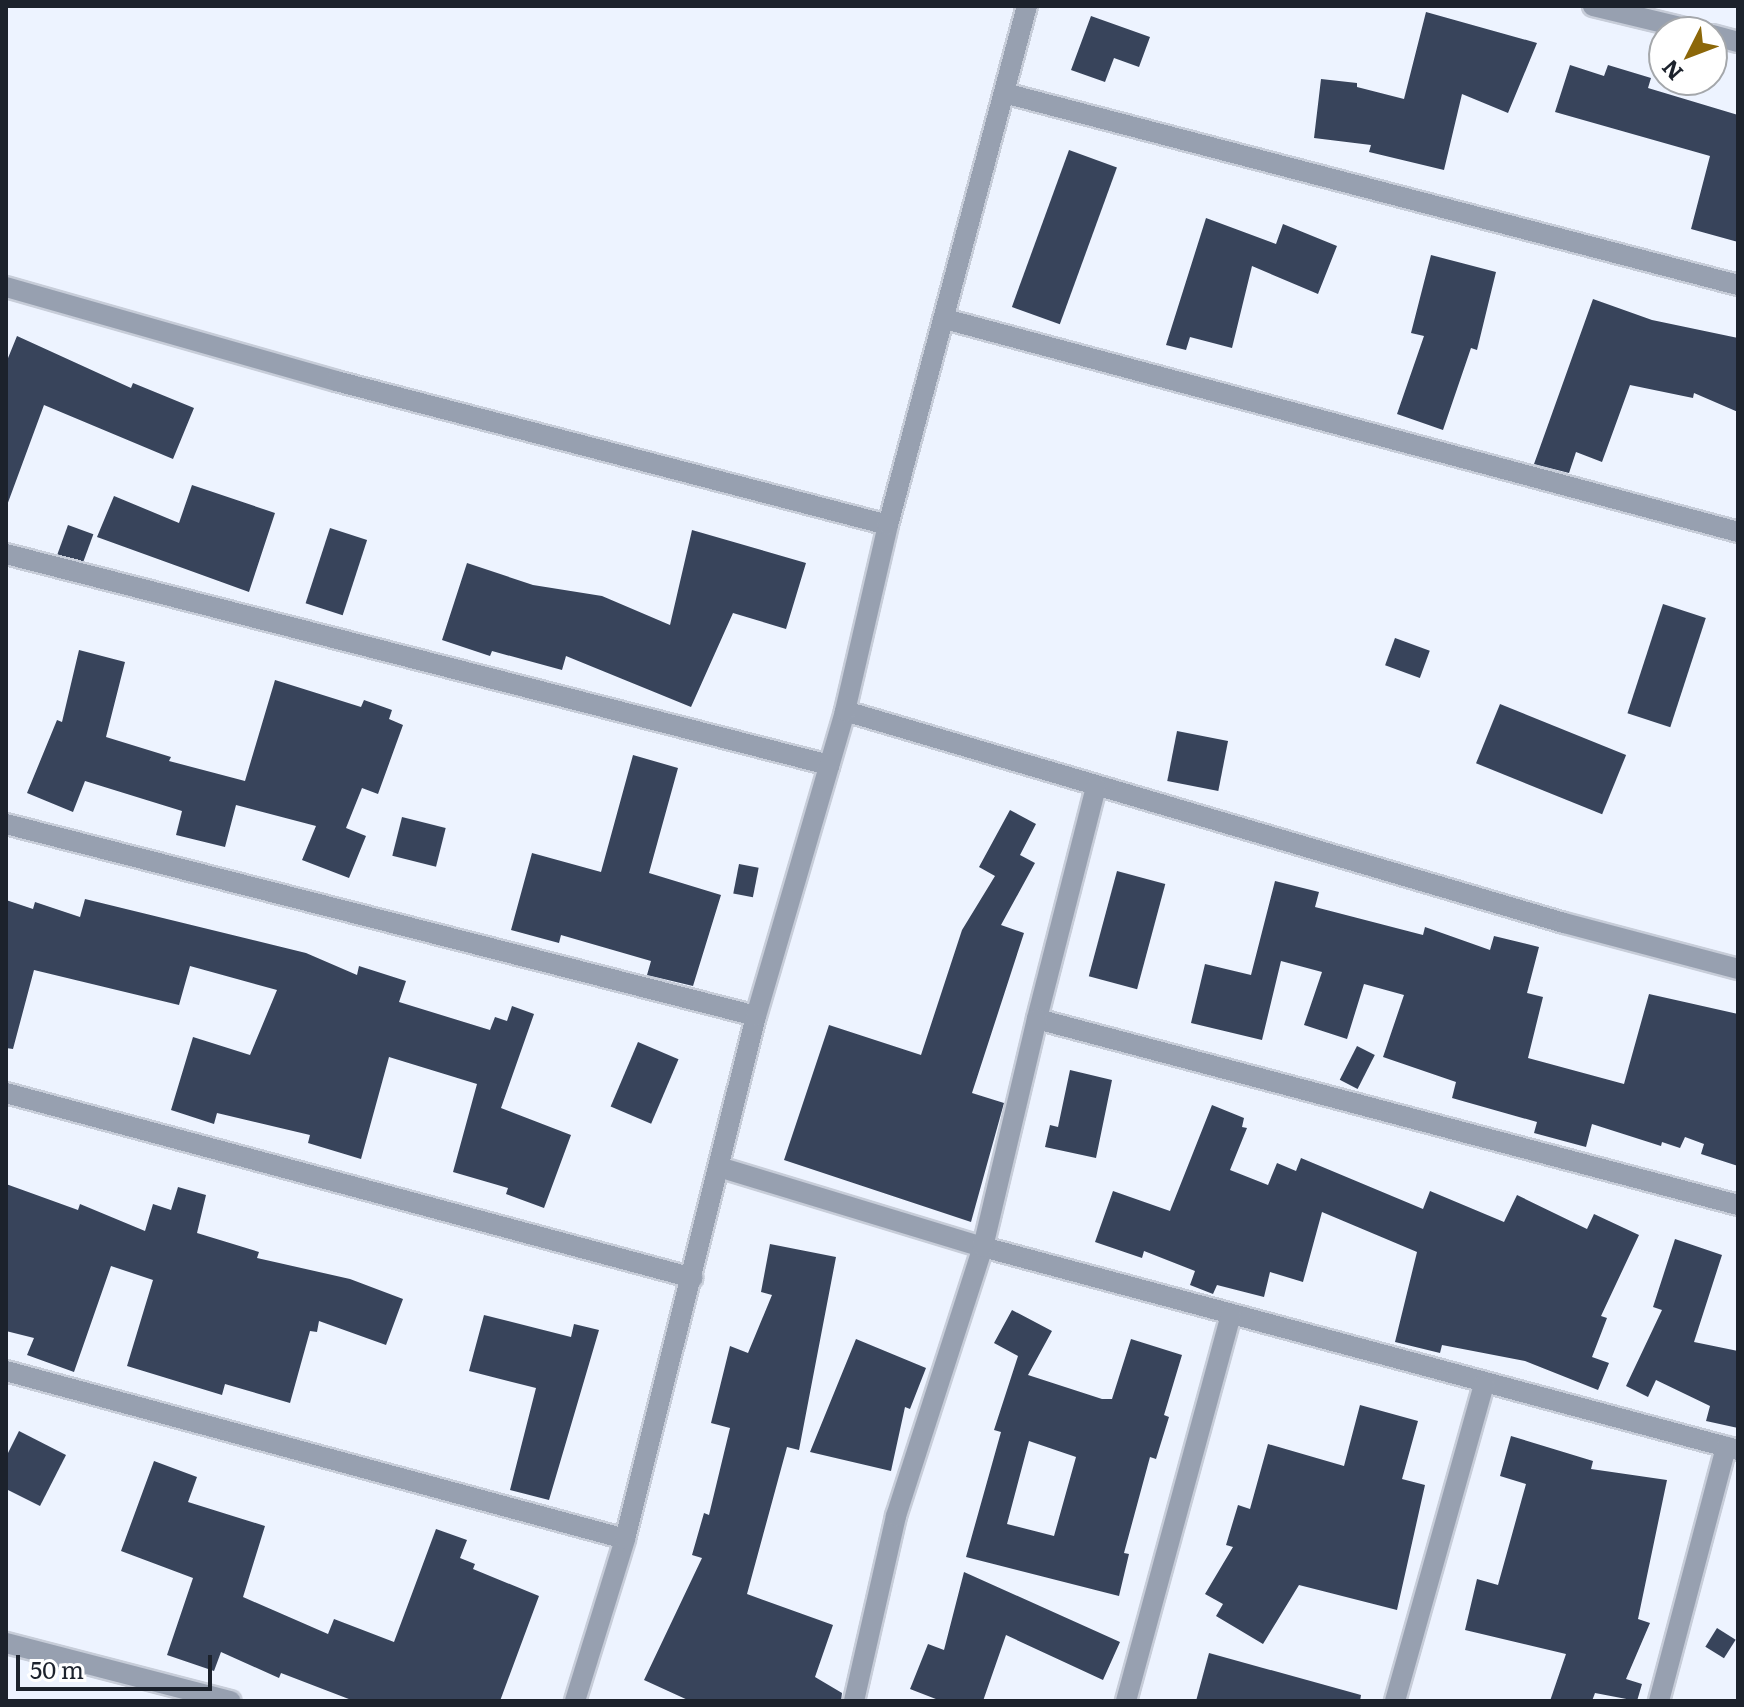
<!DOCTYPE html>
<html>
<head>
<meta charset="utf-8">
<style>
	body { margin:0 }
	#map { position:relative; width:1744px; height:1707px; overflow:hidden; background:#edf3ff; font-family:Literata,serif }
	div>[style] { position:absolute }
	[style*='--x'] { left:calc(var(--x)*1px); top:calc(var(--y)*1px); width:calc(var(--w)*1px); rotate:calc(var(--a)*1deg) }
	.building>* { inset:0; background:#38445b; transform-origin:0 0 }
	.roads { filter:drop-shadow(2px 0 #c7cdd9) drop-shadow(-2px 0 #c7cdd9) drop-shadow(0 2px #c7cdd9) drop-shadow(0 -2px #c7cdd9) }
	.minor>* { height:20px; margin:-10px; padding:0 10px; transform-origin:10px; border-radius:10px; background:#97a0b0 }
	span { translate:-50% -50%; white-space:nowrap; text-align:center; line-height:1.15; -webkit-text-stroke:8px #fff; paint-order:stroke }
	.frame { position:absolute; inset:0; border:8px solid #1c222c; pointer-events:none }
	.north { position:absolute; left:1648px; top:16px; width:80px; height:80px; box-sizing:border-box; background:#fff; border:2px solid #a4a7ab; border-radius:50%; rotate:228deg; font-size:22px; font-weight:700; line-height:32px; text-align:center; color:#1c222c }
	.north::after { content:''; display:block; margin:auto; width:28px; height:36px; background:#8c6709; clip-path:polygon(50% 0,100% 100%,50% 72%,0 100%) }
	.scale { position:absolute; left:16px; top:1655px; width:196px; height:36px; box-sizing:border-box; border:4px solid #1c222c; border-top:0; padding-left:10px; font-size:24px; line-height:28px; white-space:nowrap; color:#1c222c; -webkit-text-stroke:6px #fff; paint-order:stroke }
</style>
</head>
<body>
<div id="map">
	<div class="building">
		<div style="clip-path:polygon(1426px 12px,1537px 43px,1508px 113px,1462px 94px,1444px 170px,1369px 152px,1371px 145px,1314px 138px,1321px 79px,1357px 83px,1357px 87px,1404px 99px)"></div>
		<div style="clip-path:polygon(1091px 16px,1150px 37px,1139px 67px,1114px 58px,1105px 82px,1071px 70px)"></div>
		<div style="clip-path:polygon(1570px 65px,1604px 76px,1608px 65px,1651px 78px,1648px 88px,1738px 115px,1738px 242px,1691px 229px,1710px 156px,1555px 112px)"></div>
		<div style="left:1069px;top:150px;width:51px;height:167px;rotate:20deg"></div>
		<div style="clip-path:polygon(1206px 218px,1276px 244px,1283px 224px,1337px 246px,1318px 294px,1252px 266px,1232px 348px,1190px 337px,1186px 350px,1166px 345px)"></div>
		<div style="clip-path:polygon(1431px 255px,1496px 272px,1477px 350px,1471px 348px,1443px 430px,1397px 414px,1424px 336px,1411px 333px)"></div>
		<div style="clip-path:polygon(1593px 299px,1652px 320px,1738px 338px,1738px 412px,1694px 393px,1693px 398px,1630px 385px,1602px 462px,1576px 452px,1569px 473px,1534px 464px)"></div>
		<div style="clip-path:polygon(17px 336px,131px 388px,133px 383px,194px 408px,173px 459px,44px 405px,6px 508px,6px 363px)"></div>
		<div style="clip-path:polygon(192px 485px,275px 513px,249px 592px,97px 537px,114px 496px,179px 523px)"></div>
		<div style="left:68px;top:525px;width:27px;height:31px;rotate:20deg"></div>
		<div style="left:330px;top:528px;width:39px;height:79px;rotate:18deg"></div>
		<div style="clip-path:polygon(692px 530px,806px 563px,786px 629px,733px 613px,691px 707px,566px 656px,562px 670px,492px 651px,490px 656px,442px 640px,467px 563px,533px 585px,602px 596px,670px 625px)"></div>
		<div style="left:1663px;top:604px;width:45px;height:115px;rotate:18deg"></div>
		<div style="left:1395px;top:638px;width:37px;height:29px;rotate:20deg"></div>
		<div style="clip-path:polygon(79px 650px,125px 662px,106px 737px,171px 757px,169px 761px,245px 781px,275px 680px,361px 707px,364px 700px,392px 710px,389px 719px,403px 725px,378px 794px,362px 788px,346px 828px,366px 836px,349px 878px,302px 860px,316px 826px,236px 805px,225px 847px,176px 835px,182px 811px,85px 781px,73px 812px,27px 793px,57px 720px,62px 722px)"></div>
		<div style="left:1500px;top:704px;width:136px;height:64px;rotate:22deg"></div>
		<div style="left:1177px;top:731px;width:52px;height:51px;rotate:11deg"></div>
		<div style="clip-path:polygon(633px 755px,678px 768px,649px 873px,721px 895px,693px 986px,647px 975px,651px 961px,561px 935px,559px 943px,511px 930px,532px 853px,601px 872px)"></div>
		<div style="clip-path:polygon(1010px 810px,1036px 824px,1020px 855px,1035px 863px,1001px 925px,1024px 933px,972px 1093px,1004px 1103px,971px 1222px,784px 1160px,829px 1025px,921px 1055px,962px 930px,995px 876px,979px 867px)"></div>
		<div style="left:402px;top:817px;width:45px;height:40px;rotate:14deg"></div>
		<div style="left:739px;top:864px;width:20px;height:30px;rotate:11deg"></div>
		<div style="left:1117px;top:871px;width:50px;height:109px;rotate:15deg"></div>
		<div style="clip-path:polygon(1275px 881px,1319px 892px,1315px 907px,1423px 935px,1425px 927px,1490px 950px,1494px 936px,1539px 947px,1527px 993px,1543px 997px,1528px 1058px,1624px 1084px,1649px 994px,1738px 1014px,1738px 1166px,1701px 1154px,1704px 1144px,1685px 1137px,1680px 1148px,1662px 1142px,1661px 1146px,1592px 1124px,1586px 1147px,1534px 1133px,1537px 1122px,1452px 1098px,1456px 1082px,1383px 1057px,1404px 995px,1364px 984px,1347px 1039px,1304px 1025px,1322px 972px,1281px 961px,1262px 1040px,1191px 1023px,1205px 964px,1251px 975px)"></div>
		<div style="clip-path:polygon(85px 899px,306px 953px,357px 975px,359px 966px,406px 981px,399px 1002px,490px 1030px,495px 1017px,507px 1021px,512px 1006px,534px 1014px,501px 1108px,571px 1135px,544px 1208px,506px 1194px,508px 1188px,453px 1172px,477px 1084px,389px 1057px,361px 1159px,308px 1143px,310px 1135px,217px 1113px,214px 1124px,171px 1110px,193px 1037px,250px 1055px,277px 990px,190px 966px,179px 1005px,34px 970px,13px 1049px,6px 1048px,6px 900px,33px 909px,35px 902px,80px 917px)"></div>
		<div style="left:638px;top:1042px;width:44px;height:70px;rotate:23deg"></div>
		<div style="left:1357px;top:1046px;width:20px;height:38px;rotate:27deg"></div>
		<div style="clip-path:polygon(1070px 1070px,1112px 1080px,1096px 1158px,1045px 1147px,1050px 1125px,1058px 1127px)"></div>
		<div style="clip-path:polygon(1212px 1105px,1244px 1118px,1242px 1127px,1247px 1128px,1230px 1170px,1268px 1185px,1277px 1163px,1296px 1171px,1301px 1158px,1423px 1209px,1430px 1191px,1504px 1222px,1517px 1195px,1587px 1229px,1594px 1214px,1639px 1235px,1601px 1316px,1607px 1318px,1592px 1357px,1609px 1363px,1598px 1390px,1525px 1361px,1442px 1345px,1440px 1353px,1395px 1342px,1417px 1252px,1322px 1212px,1303px 1282px,1270px 1272px,1264px 1297px,1217px 1285px,1213px 1294px,1190px 1285px,1195px 1271px,1144px 1251px,1142px 1258px,1095px 1242px,1113px 1191px,1170px 1211px)"></div>
		<div style="clip-path:polygon(6px 1184px,78px 1210px,80px 1204px,145px 1231px,153px 1204px,171px 1210px,178px 1187px,206px 1195px,197px 1233px,259px 1252px,257px 1258px,350px 1279px,403px 1299px,386px 1345px,319px 1321px,317px 1332px,310px 1331px,290px 1403px,225px 1384px,222px 1395px,127px 1366px,153px 1280px,111px 1266px,74px 1372px,27px 1355px,34px 1338px,6px 1331px)"></div>
		<div style="clip-path:polygon(1675px 1239px,1722px 1255px,1694px 1342px,1738px 1351px,1738px 1428px,1706px 1421px,1710px 1406px,1656px 1380px,1648px 1397px,1626px 1386px,1662px 1310px,1653px 1307px)"></div>
		<div style="clip-path:polygon(770px 1244px,836px 1257px,799px 1450px,787px 1447px,747px 1594px,833px 1625px,815px 1677px,842px 1693px,841px 1701px,690px 1701px,644px 1680px,702px 1558px,692px 1555px,704px 1513px,709px 1515px,730px 1428px,711px 1423px,730px 1346px,748px 1353px,772px 1295px,761px 1292px)"></div>
		<div style="clip-path:polygon(evenodd,1012px 1310px,1052px 1331px,1028px 1375px,1102px 1399px,1112px 1399px,1131px 1339px,1182px 1355px,1164px 1415px,1169px 1417px,1156px 1459px,1150px 1457px,1124px 1553px,1129px 1554px,1119px 1596px,966px 1557px,1001px 1432px,994px 1430px,1018px 1356px,994px 1343px,1012px 1310px,1029px 1441px,1076px 1457px,1054px 1536px,1007px 1524px,1029px 1441px)"></div>
		<div style="clip-path:polygon(484px 1315px,571px 1337px,574px 1324px,599px 1330px,549px 1500px,510px 1490px,536px 1388px,469px 1371px)"></div>
		<div style="clip-path:polygon(856px 1339px,926px 1368px,910px 1409px,905px 1407px,891px 1471px,810px 1452px)"></div>
		<div style="clip-path:polygon(1360px 1405px,1418px 1421px,1402px 1479px,1425px 1485px,1397px 1610px,1299px 1585px,1263px 1644px,1216px 1616px,1223px 1604px,1205px 1594px,1233px 1547px,1226px 1545px,1238px 1505px,1250px 1509px,1268px 1444px,1344px 1466px)"></div>
		<div style="clip-path:polygon(19px 1431px,66px 1455px,40px 1506px,6px 1489px,6px 1457px)"></div>
		<div style="clip-path:polygon(1511px 1436px,1593px 1461px,1591px 1469px,1667px 1480px,1638px 1619px,1650px 1623px,1626px 1679px,1642px 1684px,1637px 1701px,1595px 1693px,1592px 1701px,1550px 1701px,1566px 1654px,1465px 1630px,1477px 1579px,1498px 1585px,1526px 1484px,1500px 1476px)"></div>
		<div style="clip-path:polygon(154px 1461px,197px 1477px,188px 1502px,265px 1526px,243px 1597px,328px 1634px,334px 1619px,394px 1642px,436px 1529px,467px 1540px,460px 1558px,475px 1564px,473px 1569px,539px 1596px,500px 1701px,354px 1701px,281px 1673px,279px 1678px,221px 1652px,214px 1671px,167px 1655px,193px 1578px,121px 1551px)"></div>
		<div style="clip-path:polygon(964px 1572px,1120px 1642px,1103px 1680px,1006px 1635px,983px 1701px,941px 1701px,910px 1689px,928px 1644px,944px 1650px)"></div>
		<div style="left:1717px;top:1628px;width:22px;height:22px;rotate:32deg"></div>
		<div style="clip-path:polygon(1209px 1653px,1361px 1695px,1360px 1701px,1196px 1701px)"></div>
	</div>
	<div class="roads">
		<div class="minor">
			<div style="--x:1593;--y:6;--w:111;--a:13.5"></div>
			<div style="--x:1712;--y:35;--w:27;--a:15"></div>
			<div style="--x:1004;--y:93;--w:759;--a:14.66"></div>
			<div style="--x:6;--y:287;--w:343;--a:15.9"></div>
			<div style="--x:336;--y:381;--w:570;--a:14.62"></div>
			<div style="--x:945;--y:319;--w:821;--a:15.03"></div>
			<div style="--x:6;--y:554;--w:850;--a:14.38"></div>
			<div style="--x:845;--y:711;--w:750;--a:16.43"></div>
			<div style="--x:1564;--y:923;--w:180;--a:14.8"></div>
			<div style="--x:1096;--y:787;--w:239;--a:104.3"></div>
			<div style="--x:1037;--y:1019;--w:725;--a:14.86"></div>
			<div style="--x:6;--y:824;--w:774;--a:14.36"></div>
			<div style="--x:6;--y:1093;--w:711;--a:15.07"></div>
			<div style="--x:719;--y:1167;--w:276;--a:16.9"></div>
			<div style="--x:983;--y:1247;--w:782;--a:15.05"></div>
			<div style="--x:6;--y:1371;--w:641;--a:15.18"></div>
			<div style="--x:6;--y:1643;--w:232;--a:14.5"></div>
			<div style="--x:575;--y:1701;--w:170;--a:-72.8"></div>
			<div style="--x:625;--y:1539;--w:539;--a:-75.94"></div>
			<div style="--x:756;--y:1016;--w:318;--a:-73.7"></div>
			<div style="--x:845;--y:711;--w:191;--a:-77"></div>
			<div style="--x:888;--y:525;--w:537;--a:-75.01"></div>
			<div style="--x:854;--y:1701;--w:190;--a:-77.2"></div>
			<div style="--x:896;--y:1516;--w:283;--a:-72.1"></div>
			<div style="--x:983;--y:1247;--w:234;--a:-76.7"></div>
			<div style="--x:1126;--y:1701;--w:400;--a:-74.8"></div>
			<div style="--x:1395;--y:1701;--w:329;--a:-74.3"></div>
			<div style="--x:1659;--y:1701;--w:263;--a:-75.2"></div>
		</div>
	</div>
	<div class="frame"></div>
	<div class="north">N</div>
	<div class="scale">50 m</div>
</div>
</body>
</html>
